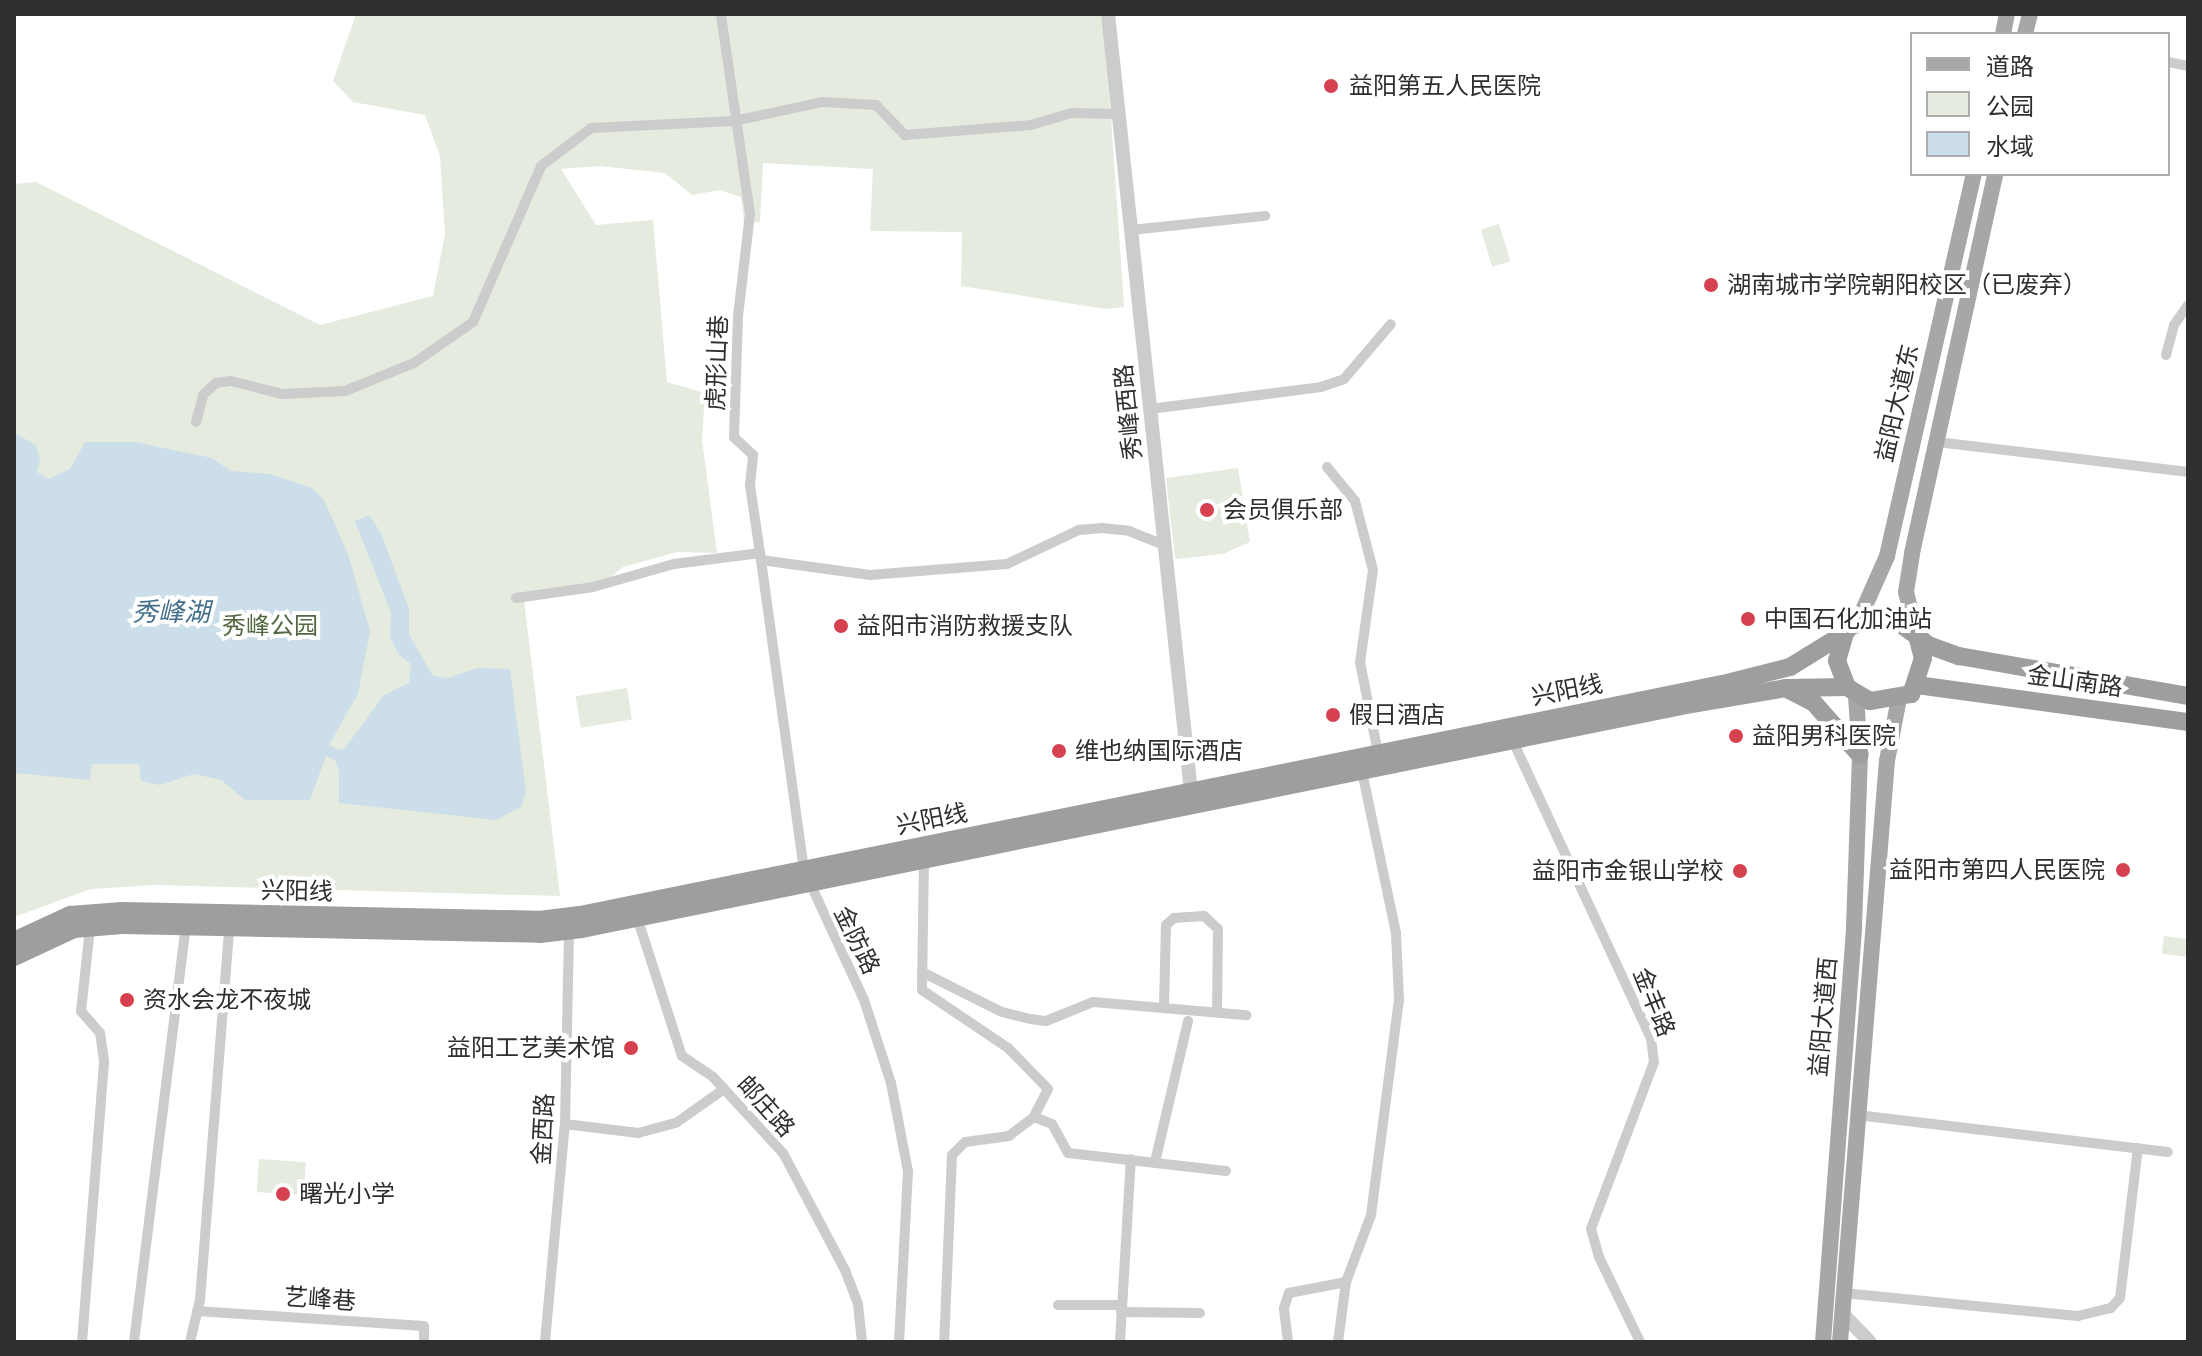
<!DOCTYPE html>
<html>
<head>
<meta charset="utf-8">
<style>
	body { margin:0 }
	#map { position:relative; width:2202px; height:1356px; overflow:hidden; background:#fff; font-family:Montserrat,"Noto Sans SC",sans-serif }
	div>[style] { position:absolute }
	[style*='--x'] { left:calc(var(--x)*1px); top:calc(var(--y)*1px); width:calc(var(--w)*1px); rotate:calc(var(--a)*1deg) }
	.green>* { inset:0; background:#e5ebde; transform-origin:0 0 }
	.water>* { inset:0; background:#ccdee9 }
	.minor>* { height:10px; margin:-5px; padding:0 5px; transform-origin:5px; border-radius:5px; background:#ccc }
	.tertiary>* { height:14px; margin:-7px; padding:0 7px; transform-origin:7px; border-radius:7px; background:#ccc }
	.primary>* { height:16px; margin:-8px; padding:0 8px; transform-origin:8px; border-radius:8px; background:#a7a7a7 }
	.trunk>* { height:18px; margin:-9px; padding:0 9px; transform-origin:9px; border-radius:9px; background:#9e9e9e }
	.dots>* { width:22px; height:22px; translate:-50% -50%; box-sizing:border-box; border:4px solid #fff; border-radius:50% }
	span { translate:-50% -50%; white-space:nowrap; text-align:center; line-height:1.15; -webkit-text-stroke:8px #fff; paint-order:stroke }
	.poi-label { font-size:24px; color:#2f2f2f }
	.left { translate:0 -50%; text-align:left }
	.right { translate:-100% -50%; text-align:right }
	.street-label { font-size:24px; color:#2f2f2f }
	.park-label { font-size:24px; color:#536740 }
	.water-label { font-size:26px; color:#44708a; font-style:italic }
	.frame { position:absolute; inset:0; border:16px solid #2f2f2f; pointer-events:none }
	.legend { position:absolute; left:1910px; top:32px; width:260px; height:144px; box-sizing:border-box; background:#fff; border:2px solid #acacac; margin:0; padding:10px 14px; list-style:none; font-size:24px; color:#2f2f2f }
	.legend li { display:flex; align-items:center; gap:16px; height:40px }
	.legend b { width:40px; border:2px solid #acacac }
</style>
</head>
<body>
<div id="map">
	<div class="green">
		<div style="clip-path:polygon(356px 14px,1104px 14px,1124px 307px,1105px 309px,961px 286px,962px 232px,870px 231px,873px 169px,763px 163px,760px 222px,744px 222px,741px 197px,720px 190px,692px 195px,665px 173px,600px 166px,561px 169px,596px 225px,653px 220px,667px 382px,705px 393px,702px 440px,717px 553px,677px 552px,623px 567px,607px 580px,523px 592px,560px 896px,155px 885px,91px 889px,14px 917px,14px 184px,36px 182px,320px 325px,433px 296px,445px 234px,440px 156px,425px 115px,353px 102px,333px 81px)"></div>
		<div style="left:1499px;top:224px;width:39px;height:19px;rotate:73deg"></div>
		<div style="clip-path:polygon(1238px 468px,1250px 542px,1223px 554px,1175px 559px,1166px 478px)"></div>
		<div style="left:627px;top:688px;width:32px;height:52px;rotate:81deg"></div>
		<div style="left:2164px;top:936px;width:24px;height:18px;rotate:7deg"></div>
		<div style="left:259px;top:1159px;width:47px;height:33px;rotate:4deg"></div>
	</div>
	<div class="water">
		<div style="clip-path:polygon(14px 433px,36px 445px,40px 459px,37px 472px,48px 479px,70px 469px,85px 442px,135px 442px,212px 458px,231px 471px,270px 474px,312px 488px,324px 500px,348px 554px,370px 631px,358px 694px,329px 745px,338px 750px,345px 748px,384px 695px,409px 683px,411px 664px,399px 655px,390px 637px,391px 613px,355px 521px,369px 515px,381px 533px,409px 609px,409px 634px,433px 676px,448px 678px,477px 668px,510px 669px,526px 792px,521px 807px,496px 820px,339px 803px,339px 772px,335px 760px,326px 756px,310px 800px,245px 800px,221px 780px,194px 774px,160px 785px,141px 781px,139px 764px,92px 764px,90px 780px,14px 773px)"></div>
	</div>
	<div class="minor">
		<div style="--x:2168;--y:62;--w:20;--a:11"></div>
		<div style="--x:1131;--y:230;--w:135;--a:-6"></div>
		<div style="--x:2166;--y:355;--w:31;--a:-75"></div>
		<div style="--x:2174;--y:325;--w:24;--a:-55"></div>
		<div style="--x:1150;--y:409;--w:172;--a:-7.3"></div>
		<div style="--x:1321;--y:387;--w:24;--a:-19"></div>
		<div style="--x:1344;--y:379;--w:72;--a:-49.5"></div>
		<div style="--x:196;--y:422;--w:28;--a:-75"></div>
		<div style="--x:203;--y:395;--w:18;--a:-43"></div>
		<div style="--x:216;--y:383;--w:15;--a:-8"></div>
		<div style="--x:231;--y:381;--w:53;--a:14.3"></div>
		<div style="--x:282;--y:394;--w:63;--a:-2.7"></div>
		<div style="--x:345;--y:391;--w:74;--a:-22.1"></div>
		<div style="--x:414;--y:363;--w:72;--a:-34.8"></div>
		<div style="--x:473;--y:322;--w:170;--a:-66.4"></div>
		<div style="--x:541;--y:166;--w:63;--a:-37.2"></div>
		<div style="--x:591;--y:128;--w:143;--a:-2.8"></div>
		<div style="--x:734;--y:121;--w:91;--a:-12.1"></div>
		<div style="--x:823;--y:102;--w:53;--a:3.2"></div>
		<div style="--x:876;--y:105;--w:42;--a:46"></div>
		<div style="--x:905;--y:135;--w:126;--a:-4.5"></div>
		<div style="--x:1031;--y:125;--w:42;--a:-16.7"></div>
		<div style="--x:1071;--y:113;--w:47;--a:1.2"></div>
		<div style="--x:1937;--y:442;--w:253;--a:6.8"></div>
		<div style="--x:1327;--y:467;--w:44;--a:50.5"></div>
		<div style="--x:1355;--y:501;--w:71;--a:75.4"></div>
		<div style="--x:1373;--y:570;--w:93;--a:98"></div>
		<div style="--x:1360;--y:662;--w:93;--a:78.8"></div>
		<div style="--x:760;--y:553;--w:320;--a:82.1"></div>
		<div style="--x:804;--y:870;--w:143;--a:65.2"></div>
		<div style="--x:864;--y:1000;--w:87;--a:72"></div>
		<div style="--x:891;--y:1083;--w:90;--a:79.1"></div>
		<div style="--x:908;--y:1171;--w:171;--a:93"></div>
		<div style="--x:761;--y:560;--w:110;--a:7.8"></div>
		<div style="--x:870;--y:575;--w:137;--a:-4.6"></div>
		<div style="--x:1007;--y:564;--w:80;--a:-25.3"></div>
		<div style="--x:1079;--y:530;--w:23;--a:-5"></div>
		<div style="--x:1102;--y:528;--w:27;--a:6"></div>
		<div style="--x:1129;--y:531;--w:38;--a:22"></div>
		<div style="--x:516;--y:598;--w:78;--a:-8.1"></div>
		<div style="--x:593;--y:587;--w:84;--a:-15.9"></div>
		<div style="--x:674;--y:564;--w:87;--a:-7.3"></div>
		<div style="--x:760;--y:553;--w:69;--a:-98.4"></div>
		<div style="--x:750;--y:485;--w:30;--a:-84"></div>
		<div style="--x:753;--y:455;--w:26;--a:-137"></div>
		<div style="--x:734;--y:437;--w:121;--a:-88.1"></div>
		<div style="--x:738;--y:316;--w:103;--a:-83.3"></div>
		<div style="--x:750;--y:214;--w:202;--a:-98.3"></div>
		<div style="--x:1511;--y:737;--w:332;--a:65.1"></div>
		<div style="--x:1651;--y:1038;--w:24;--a:83"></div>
		<div style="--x:1654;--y:1062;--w:178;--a:110.7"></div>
		<div style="--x:1591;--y:1229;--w:29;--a:74"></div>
		<div style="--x:1599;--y:1257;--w:94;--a:64.2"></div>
		<div style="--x:924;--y:860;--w:130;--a:90.9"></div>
		<div style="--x:922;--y:990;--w:104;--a:34"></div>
		<div style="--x:1008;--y:1048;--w:57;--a:45.7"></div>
		<div style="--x:1048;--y:1089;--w:31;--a:117"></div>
		<div style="--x:1034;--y:1117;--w:31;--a:143"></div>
		<div style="--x:1009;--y:1136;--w:44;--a:172.2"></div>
		<div style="--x:965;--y:1142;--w:18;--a:135"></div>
		<div style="--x:952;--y:1155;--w:187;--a:92.4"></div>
		<div style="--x:636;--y:914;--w:149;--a:72.1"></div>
		<div style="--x:682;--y:1056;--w:37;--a:34"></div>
		<div style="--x:713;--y:1077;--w:103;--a:47.4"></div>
		<div style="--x:783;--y:1153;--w:132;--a:62.1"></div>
		<div style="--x:845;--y:1270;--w:36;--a:69"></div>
		<div style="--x:858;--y:1304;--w:38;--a:84"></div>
		<div style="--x:922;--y:972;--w:89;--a:26.6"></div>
		<div style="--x:1002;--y:1012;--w:30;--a:14"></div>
		<div style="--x:1031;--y:1019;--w:15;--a:8"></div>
		<div style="--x:1046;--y:1021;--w:51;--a:-22"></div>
		<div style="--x:1093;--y:1002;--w:154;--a:4.9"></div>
		<div style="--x:1164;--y:1006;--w:81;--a:-88.6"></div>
		<div style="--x:1166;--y:925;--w:11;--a:-41"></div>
		<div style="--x:1174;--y:918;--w:30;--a:-4"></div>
		<div style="--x:1204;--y:916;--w:19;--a:43"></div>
		<div style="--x:1218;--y:929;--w:82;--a:90.7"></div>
		<div style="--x:1857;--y:1115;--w:313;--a:6.8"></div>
		<div style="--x:1034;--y:1117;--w:19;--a:21"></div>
		<div style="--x:1052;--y:1124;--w:33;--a:61"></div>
		<div style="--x:1068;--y:1153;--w:159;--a:6.5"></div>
		<div style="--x:565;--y:1124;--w:74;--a:7"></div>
		<div style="--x:638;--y:1133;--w:39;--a:-15"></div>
		<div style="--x:676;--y:1123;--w:59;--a:-35.3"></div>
		<div style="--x:1155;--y:1162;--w:145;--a:-76.8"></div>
		<div style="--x:1843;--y:1293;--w:236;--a:5.6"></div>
		<div style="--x:2078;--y:1316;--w:34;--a:-14"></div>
		<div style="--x:2111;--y:1308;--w:13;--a:-48"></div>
		<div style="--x:2120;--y:1298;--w:151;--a:-83.2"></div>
		<div style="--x:1058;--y:1305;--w:63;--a:0"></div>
		<div style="--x:197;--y:1311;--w:227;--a:3.8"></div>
		<div style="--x:424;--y:1326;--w:16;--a:90"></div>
		<div style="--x:1121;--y:1312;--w:79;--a:0.7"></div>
		<div style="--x:82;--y:1342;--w:282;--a:-85.5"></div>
		<div style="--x:104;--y:1061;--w:28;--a:-98"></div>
		<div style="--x:100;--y:1033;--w:29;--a:-131"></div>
		<div style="--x:81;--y:1011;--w:83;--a:-83.8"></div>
		<div style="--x:134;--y:1342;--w:422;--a:-82.9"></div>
		<div style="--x:190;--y:1342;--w:43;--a:-76.6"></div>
		<div style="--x:200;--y:1300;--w:378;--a:-85.5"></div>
		<div style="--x:545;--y:1342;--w:219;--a:-84.8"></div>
		<div style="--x:565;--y:1124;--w:197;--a:-88.8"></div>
		<div style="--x:1120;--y:1342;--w:183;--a:-86.6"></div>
		<div style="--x:1288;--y:1342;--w:34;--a:-97"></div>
		<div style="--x:1284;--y:1308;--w:16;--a:-72"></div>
		<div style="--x:1289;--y:1293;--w:58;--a:-10.9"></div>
		<div style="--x:1346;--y:1282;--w:72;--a:-69.5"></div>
		<div style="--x:1371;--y:1215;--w:217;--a:-82.6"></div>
		<div style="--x:1399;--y:1000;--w:67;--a:-92.6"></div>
		<div style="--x:1396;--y:933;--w:166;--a:-101.9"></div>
		<div style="--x:1338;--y:1342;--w:61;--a:-82.4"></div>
	</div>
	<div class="tertiary">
		<div style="--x:1108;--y:14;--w:791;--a:83.91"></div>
		<div style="--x:1842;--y:1313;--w:40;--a:46"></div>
	</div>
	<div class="primary">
		<div style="--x:2003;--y:34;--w:20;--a:-79"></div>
		<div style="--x:2025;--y:34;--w:21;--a:-76"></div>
		<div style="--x:1846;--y:632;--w:30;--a:-53"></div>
		<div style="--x:1864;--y:608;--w:57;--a:-66.1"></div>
		<div style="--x:1887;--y:556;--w:392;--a:-77.2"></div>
		<div style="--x:1917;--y:636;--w:45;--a:-104"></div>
		<div style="--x:1906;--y:592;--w:39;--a:-81"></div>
		<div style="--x:1912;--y:553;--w:388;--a:-77.6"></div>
		<div style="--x:1823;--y:1342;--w:416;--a:-85.7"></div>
		<div style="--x:1854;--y:927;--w:172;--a:-88"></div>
		<div style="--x:1860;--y:755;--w:59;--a:-93.9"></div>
		<div style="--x:1840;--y:1342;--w:583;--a:-85.38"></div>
		<div style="--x:1887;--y:761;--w:64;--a:-79.2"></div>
	</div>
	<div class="trunk">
		<div style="--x:1917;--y:636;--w:23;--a:75"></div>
		<div style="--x:1923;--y:658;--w:38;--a:108"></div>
		<div style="--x:1911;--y:694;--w:42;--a:170.3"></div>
		<div style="--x:1870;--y:701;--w:27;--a:-149"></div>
		<div style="--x:1847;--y:687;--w:28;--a:-111"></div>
		<div style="--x:1837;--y:661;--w:29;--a:-74"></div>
		<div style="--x:1845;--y:633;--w:11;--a:-49"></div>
		<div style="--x:1852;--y:625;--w:36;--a:-8"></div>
		<div style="--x:1888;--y:620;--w:13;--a:18"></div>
		<div style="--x:1900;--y:624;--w:21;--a:35"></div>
		<div style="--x:1917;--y:636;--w:14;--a:39"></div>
		<div style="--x:1928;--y:645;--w:33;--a:20"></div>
		<div style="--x:1959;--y:656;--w:232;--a:9.9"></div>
		<div style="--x:1917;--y:685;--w:274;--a:7.8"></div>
		<div style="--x:1789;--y:690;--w:28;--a:27"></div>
		<div style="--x:1814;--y:703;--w:69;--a:48.5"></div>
		<div style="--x:14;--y:941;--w:62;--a:-24.9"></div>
		<div style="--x:70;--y:915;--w:52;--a:-4.4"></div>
		<div style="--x:122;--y:911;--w:417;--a:1.2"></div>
		<div style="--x:539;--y:920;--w:41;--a:-7"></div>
		<div style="--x:580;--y:915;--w:1166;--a:-11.43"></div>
		<div style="--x:1723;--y:684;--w:69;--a:-14.2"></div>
		<div style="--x:1790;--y:667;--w:65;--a:-31.7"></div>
		<div style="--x:14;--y:957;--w:66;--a:-25"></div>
		<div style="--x:74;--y:929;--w:48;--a:-4.8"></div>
		<div style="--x:122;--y:925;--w:418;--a:1.2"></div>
		<div style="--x:540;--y:934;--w:42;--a:-6.8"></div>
		<div style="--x:582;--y:929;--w:1121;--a:-11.47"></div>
		<div style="--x:1681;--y:706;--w:107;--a:-9.7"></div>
		<div style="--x:1786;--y:688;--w:61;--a:-0.9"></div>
	</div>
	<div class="dots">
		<div style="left:1331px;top:86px;background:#d6414f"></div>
		<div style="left:1711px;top:285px;background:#d6414f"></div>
		<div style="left:1207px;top:510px;background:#d6414f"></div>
		<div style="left:1748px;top:619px;background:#d6414f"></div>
		<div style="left:841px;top:626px;background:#d6414f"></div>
		<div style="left:1333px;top:715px;background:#d6414f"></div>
		<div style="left:1736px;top:736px;background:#d6414f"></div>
		<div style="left:1059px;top:751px;background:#d6414f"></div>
		<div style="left:2123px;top:870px;background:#d6414f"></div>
		<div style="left:1740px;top:871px;background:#d6414f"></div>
		<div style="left:127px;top:1000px;background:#d6414f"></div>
		<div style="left:631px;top:1048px;background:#d6414f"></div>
		<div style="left:283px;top:1194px;background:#d6414f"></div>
	</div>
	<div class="poi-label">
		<span class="left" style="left:1349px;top:86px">益阳第五人民医院</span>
		<span class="left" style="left:1727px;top:285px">湖南城市学院朝阳校区（已废弃）</span>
		<span class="left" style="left:1223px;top:510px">会员俱乐部</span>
		<span class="left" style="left:1764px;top:619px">中国石化加油站</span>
		<span class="left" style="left:857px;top:626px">益阳市消防救援支队</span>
		<span class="left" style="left:1349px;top:715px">假日酒店</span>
		<span class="left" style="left:1752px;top:736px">益阳男科医院</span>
		<span class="left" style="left:1075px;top:751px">维也纳国际酒店</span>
		<span class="right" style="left:2105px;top:870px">益阳市第四人民医院</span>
		<span class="right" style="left:1724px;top:871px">益阳市金银山学校</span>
		<span class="left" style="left:143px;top:1000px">资水会龙不夜城</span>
		<span class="right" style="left:615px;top:1048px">益阳工艺美术馆</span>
		<span class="left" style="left:299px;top:1194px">曙光小学</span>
	</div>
	<div class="street-label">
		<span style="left:717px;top:363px;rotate:-88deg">虎形山巷</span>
		<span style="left:1897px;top:403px;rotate:-77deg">益阳大道东</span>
		<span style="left:1128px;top:412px;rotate:-96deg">秀峰西路</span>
		<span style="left:2075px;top:681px;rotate:8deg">金山南路</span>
		<span style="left:1567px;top:690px;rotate:-11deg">兴阳线</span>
		<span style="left:932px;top:819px;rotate:-11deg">兴阳线</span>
		<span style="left:297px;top:891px;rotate:1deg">兴阳线</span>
		<span style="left:857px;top:940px;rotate:64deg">金防路</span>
		<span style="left:1654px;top:1002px;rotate:68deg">金丰路</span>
		<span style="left:1823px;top:1017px;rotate:-85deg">益阳大道西</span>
		<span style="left:766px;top:1106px;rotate:48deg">邮庄路</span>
		<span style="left:543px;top:1129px;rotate:-87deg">金西路</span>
		<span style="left:320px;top:1299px;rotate:4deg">艺峰巷</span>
	</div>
	<div class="park-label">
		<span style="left:270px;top:626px">秀峰公园</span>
	</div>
	<div class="water-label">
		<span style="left:171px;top:613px">秀峰湖</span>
	</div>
	<div class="frame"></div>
	<ul class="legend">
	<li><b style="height:10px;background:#a7a7a7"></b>道路</li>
	<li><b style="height:22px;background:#e5ebde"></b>公园</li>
	<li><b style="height:22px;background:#ccdee9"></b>水域</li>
	</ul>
</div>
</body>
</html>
